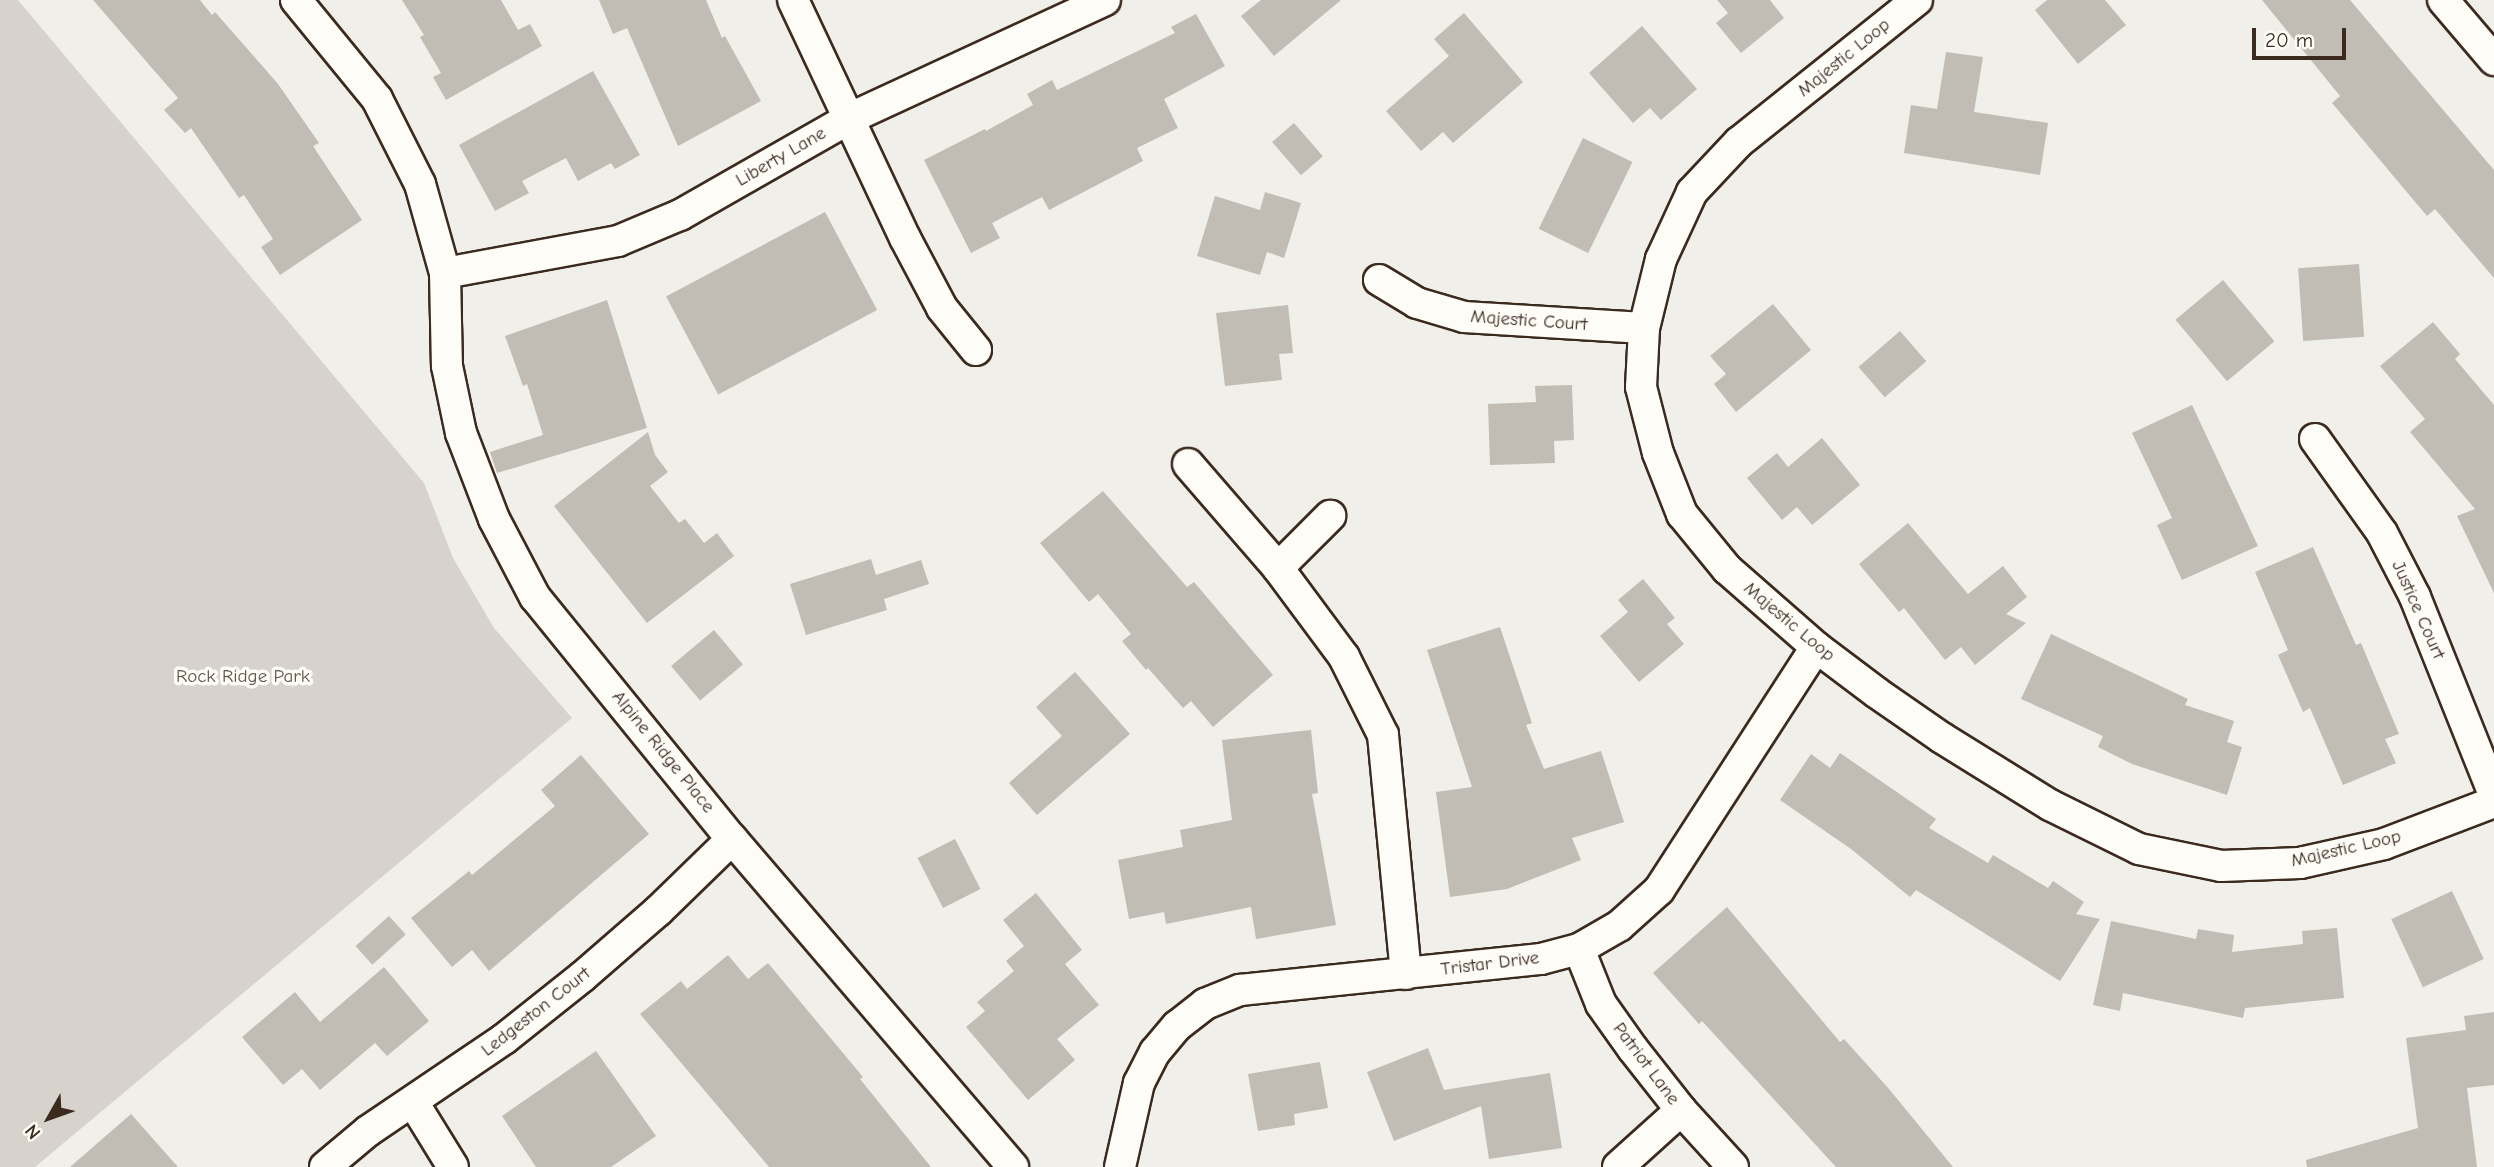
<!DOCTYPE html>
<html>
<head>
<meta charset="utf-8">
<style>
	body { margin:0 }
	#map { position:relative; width:2494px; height:1167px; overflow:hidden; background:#f1efea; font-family:"Comic Neue",sans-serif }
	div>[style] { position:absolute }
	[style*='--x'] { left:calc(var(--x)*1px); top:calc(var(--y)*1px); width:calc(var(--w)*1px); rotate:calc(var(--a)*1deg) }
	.green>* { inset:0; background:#d7d2cc }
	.building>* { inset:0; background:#c1bcb4; transform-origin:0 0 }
	.roads { filter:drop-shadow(2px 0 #3b2a1e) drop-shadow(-2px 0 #3b2a1e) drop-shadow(0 2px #3b2a1e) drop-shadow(0 -2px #3b2a1e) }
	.street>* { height:30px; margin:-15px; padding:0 15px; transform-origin:15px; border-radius:15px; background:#fdfcf7 }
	span { translate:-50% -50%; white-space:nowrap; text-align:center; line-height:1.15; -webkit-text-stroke:7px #fdfcf7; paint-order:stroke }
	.street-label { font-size:19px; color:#3b2a1e }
	.park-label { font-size:19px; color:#62544a }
	.north { position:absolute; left:14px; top:1083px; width:70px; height:70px; -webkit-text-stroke:5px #fdfcf7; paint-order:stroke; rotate:230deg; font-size:19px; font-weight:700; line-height:28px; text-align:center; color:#3b2a1e }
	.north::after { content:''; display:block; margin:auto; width:24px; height:32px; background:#3b2a1e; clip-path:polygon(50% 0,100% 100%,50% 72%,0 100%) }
	.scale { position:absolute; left:2252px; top:28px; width:94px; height:32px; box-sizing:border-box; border:4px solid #3b2a1e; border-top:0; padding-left:9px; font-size:21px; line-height:24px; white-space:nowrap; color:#3b2a1e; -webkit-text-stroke:5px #fdfcf7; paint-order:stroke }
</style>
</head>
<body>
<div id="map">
	<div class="green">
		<div style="clip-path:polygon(0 0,18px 0,424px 483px,453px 558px,494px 628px,572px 718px,35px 1167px,0 1167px)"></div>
	</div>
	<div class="building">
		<div style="clip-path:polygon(93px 0,200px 0,212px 15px,215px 12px,278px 84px,319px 143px,313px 146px,362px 220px,280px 275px,261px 247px,273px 239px,244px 195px,239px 198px,191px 128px,185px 133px,164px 110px,178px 98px)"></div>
		<div style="clip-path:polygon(402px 0,501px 0,518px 30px,530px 24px,542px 46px,446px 100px,433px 77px,441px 73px,420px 37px,424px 35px)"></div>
		<div style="clip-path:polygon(599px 0,706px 0,722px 38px,725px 36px,761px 101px,678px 146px,627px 28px,613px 34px)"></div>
		<div style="clip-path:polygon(1261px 0,1341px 0,1274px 56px,1241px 16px)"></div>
		<div style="clip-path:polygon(1717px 0,1770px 0,1784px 18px,1741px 53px,1716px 23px,1728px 13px)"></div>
		<div style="clip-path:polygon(2047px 0,2105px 0,2126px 25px,2078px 64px,2035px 10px)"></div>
		<div style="clip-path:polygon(2262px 0,2350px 0,2494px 170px,2494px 278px,2435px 209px,2427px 216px,2332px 103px,2340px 96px)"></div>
		<div style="clip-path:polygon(1464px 13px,1523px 82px,1453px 143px,1443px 132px,1421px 151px,1386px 111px,1449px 56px,1434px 39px)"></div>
		<div style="clip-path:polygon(1196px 14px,1225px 66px,1164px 99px,1178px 128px,1137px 148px,1143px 161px,1049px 210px,1042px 197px,992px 223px,1000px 238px,971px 253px,924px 160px,985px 129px,986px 131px,1033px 105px,1027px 94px,1052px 80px,1057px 90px,1175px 33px,1171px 27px)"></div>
		<div style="clip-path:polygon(1642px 26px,1697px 89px,1661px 120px,1650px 108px,1633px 123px,1589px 73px)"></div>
		<div style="clip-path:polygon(1946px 52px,1983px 57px,1974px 112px,2048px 123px,2040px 175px,1904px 153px,1911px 105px,1937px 109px)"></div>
		<div style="clip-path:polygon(593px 71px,640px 155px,615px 169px,611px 163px,578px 181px,566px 158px,522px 181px,529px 193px,495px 211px,459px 145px)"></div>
		<div style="left:1294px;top:123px;width:44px;height:29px;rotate:49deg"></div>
		<div style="left:1583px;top:138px;width:55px;height:101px;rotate:26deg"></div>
		<div style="clip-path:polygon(1265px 192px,1301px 203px,1284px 258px,1267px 252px,1260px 275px,1197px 256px,1215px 196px,1260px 210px)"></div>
		<div style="left:825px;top:212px;width:111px;height:180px;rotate:62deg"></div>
		<div style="left:2359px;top:264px;width:73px;height:61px;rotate:86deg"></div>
		<div style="left:2223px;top:280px;width:80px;height:62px;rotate:50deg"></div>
		<div style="clip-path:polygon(607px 300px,647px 428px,497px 473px,490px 452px,543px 435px,527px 384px,523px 386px,505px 336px)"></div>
		<div style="clip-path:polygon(1773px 304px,1811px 350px,1736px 412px,1714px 384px,1726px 374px,1710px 356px)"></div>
		<div style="clip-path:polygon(1288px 305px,1293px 353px,1279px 354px,1282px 380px,1225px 386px,1216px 313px)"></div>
		<div style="clip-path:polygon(2433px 322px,2460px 354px,2455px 359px,2494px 405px,2494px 593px,2457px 516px,2475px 509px,2410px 432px,2425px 419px,2380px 366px)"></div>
		<div style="left:1900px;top:331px;width:40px;height:55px;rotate:49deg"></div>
		<div style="clip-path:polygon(1572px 385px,1574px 440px,1554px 441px,1555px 463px,1490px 465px,1488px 404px,1536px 402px,1535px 386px)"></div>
		<div style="clip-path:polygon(2192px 405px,2258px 546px,2182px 580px,2157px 525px,2172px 518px,2132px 433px)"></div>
		<div style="clip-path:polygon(648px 432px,655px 455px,668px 472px,650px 486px,679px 523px,685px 519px,704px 543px,717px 533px,734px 556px,647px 623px,554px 506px)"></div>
		<div style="clip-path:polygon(1822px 438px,1860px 485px,1812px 525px,1797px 507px,1782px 520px,1747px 478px,1777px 453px,1788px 467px)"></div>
		<div style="clip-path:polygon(1103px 491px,1187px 587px,1194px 582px,1273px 675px,1213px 727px,1191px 701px,1183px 708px,1148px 668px,1146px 670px,1122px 641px,1131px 634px,1098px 594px,1089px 602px,1040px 543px)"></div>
		<div style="clip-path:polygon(1908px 523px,1968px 594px,2003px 566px,2027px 597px,2006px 614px,2026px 623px,1975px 665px,1961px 647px,1945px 660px,1904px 608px,1899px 612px,1859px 564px)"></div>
		<div style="clip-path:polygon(2313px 547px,2356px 645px,2361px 643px,2399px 734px,2385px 739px,2396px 763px,2343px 785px,2310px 708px,2303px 712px,2278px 655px,2288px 650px,2255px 572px)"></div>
		<div style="clip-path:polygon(871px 559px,876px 575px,921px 560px,929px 584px,884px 599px,887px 610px,806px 635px,790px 584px)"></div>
		<div style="clip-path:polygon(1643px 579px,1675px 618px,1667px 624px,1684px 644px,1639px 682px,1600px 636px,1628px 612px,1618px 600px)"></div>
		<div style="clip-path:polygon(1500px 627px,1532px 723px,1526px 725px,1544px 769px,1601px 751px,1624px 822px,1572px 838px,1581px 860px,1507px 889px,1450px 897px,1436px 792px,1472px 787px,1427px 650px)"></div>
		<div style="left:714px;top:630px;width:45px;height:56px;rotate:50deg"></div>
		<div style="clip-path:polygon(2051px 634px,2188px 699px,2185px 705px,2234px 721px,2227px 742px,2242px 747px,2227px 795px,2132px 764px,2098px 747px,2103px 736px,2021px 699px)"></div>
		<div style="clip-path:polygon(1075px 672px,1130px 734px,1037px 815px,1009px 783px,1062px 736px,1036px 707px)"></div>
		<div style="clip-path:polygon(1311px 730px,1318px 793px,1312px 794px,1336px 925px,1256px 939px,1251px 907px,1166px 924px,1164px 912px,1129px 919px,1118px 860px,1183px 847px,1180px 830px,1232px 820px,1222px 740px)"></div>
		<div style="clip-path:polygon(1840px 753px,1936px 819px,1929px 828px,1988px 863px,1993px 855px,2048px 888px,2053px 881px,2084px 902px,2076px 914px,2100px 919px,2060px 981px,1916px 890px,1910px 897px,1851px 849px,1780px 800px,1811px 754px,1830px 768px)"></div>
		<div style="clip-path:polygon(581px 755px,649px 834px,489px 971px,472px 950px,452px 967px,411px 918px,469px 871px,472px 875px,555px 806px,541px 790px)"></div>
		<div style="left:955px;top:839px;width:56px;height:42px;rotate:63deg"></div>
		<div style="left:2452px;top:891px;width:75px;height:67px;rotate:65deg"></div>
		<div style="clip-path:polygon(1036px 893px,1082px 950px,1065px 964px,1099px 1005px,1057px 1039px,1075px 1060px,1028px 1100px,966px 1027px,985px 1011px,977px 1002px,1014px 971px,1006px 961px,1024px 946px,1003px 920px)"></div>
		<div style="clip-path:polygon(1727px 907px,1840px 1042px,1844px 1039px,1889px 1089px,1953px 1167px,1836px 1167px,1702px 1021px,1699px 1024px,1653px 973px)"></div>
		<div style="left:389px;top:916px;width:25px;height:45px;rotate:48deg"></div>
		<div style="clip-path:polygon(2111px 921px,2196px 939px,2198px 929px,2234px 935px,2232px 952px,2303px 944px,2302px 931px,2337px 928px,2344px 998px,2245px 1008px,2243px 1018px,2123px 993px,2120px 1011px,2093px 1005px)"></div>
		<div style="clip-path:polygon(728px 955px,748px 979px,768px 963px,863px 1077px,860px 1079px,931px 1167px,769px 1167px,640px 1014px,681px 981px,687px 989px)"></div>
		<div style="clip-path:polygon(384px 967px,429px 1021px,387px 1056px,375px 1043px,320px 1090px,302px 1069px,283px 1085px,242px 1037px,295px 992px,320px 1022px)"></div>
		<div style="clip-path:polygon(2494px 1012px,2494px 1085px,2467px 1088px,2477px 1167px,2307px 1167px,2306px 1160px,2418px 1128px,2406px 1038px,2466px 1030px,2464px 1016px)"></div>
		<div style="clip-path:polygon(1428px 1048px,1444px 1090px,1550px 1073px,1562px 1148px,1489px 1159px,1481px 1106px,1394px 1141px,1367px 1072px)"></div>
		<div style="clip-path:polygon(596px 1051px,656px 1136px,611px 1167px,536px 1167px,502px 1116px)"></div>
		<div style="clip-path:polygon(1320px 1062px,1328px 1108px,1294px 1114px,1295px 1125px,1258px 1131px,1248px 1074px)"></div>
		<div style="clip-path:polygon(131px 1114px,178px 1167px,70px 1167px)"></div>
	</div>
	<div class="roads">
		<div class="street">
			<div style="--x:296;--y:0;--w:128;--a:50.7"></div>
			<div style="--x:377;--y:99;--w:95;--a:63.2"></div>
			<div style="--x:420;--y:184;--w:92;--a:74.3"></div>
			<div style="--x:445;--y:273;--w:93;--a:88.8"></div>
			<div style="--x:447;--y:366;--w:68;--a:78.2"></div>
			<div style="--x:461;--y:433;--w:92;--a:69"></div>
			<div style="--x:494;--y:519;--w:88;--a:62.3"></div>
			<div style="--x:535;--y:597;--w:312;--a:50.9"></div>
			<div style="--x:732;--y:839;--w:432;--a:49.4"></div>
			<div style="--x:793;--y:0;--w:263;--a:64.8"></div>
			<div style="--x:905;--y:238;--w:79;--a:62.1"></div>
			<div style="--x:942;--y:308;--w:54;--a:51"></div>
			<div style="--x:1917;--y:0;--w:228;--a:141.4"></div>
			<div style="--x:1739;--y:142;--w:69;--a:133.2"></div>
			<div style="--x:1692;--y:192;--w:74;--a:114.8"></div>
			<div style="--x:1661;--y:259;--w:71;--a:103.8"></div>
			<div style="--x:1644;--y:328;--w:59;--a:92.9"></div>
			<div style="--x:1641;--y:387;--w:68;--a:75.6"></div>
			<div style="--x:1658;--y:453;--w:66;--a:68.5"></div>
			<div style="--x:1682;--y:514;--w:71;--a:50.7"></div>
			<div style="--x:1727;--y:569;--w:118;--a:41.2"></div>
			<div style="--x:1816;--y:647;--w:76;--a:37"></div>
			<div style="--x:1877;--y:693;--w:79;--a:34.7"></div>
			<div style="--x:1942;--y:738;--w:127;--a:31.8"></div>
			<div style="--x:2050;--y:805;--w:99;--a:26.3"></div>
			<div style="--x:2139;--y:849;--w:84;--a:11.7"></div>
			<div style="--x:2221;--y:866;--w:79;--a:-2.2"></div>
			<div style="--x:2300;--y:863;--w:86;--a:-12.7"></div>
			<div style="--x:2384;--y:844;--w:118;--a:-20.9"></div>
			<div style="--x:2443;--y:0;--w:79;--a:49.6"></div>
			<div style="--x:445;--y:273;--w:176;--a:-10.5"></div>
			<div style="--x:618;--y:241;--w:67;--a:-22.8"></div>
			<div style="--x:680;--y:215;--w:193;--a:-29.7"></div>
			<div style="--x:848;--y:119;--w:283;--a:-24.8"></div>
			<div style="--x:1379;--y:280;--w:44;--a:31.2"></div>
			<div style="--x:1417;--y:303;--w:49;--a:16.6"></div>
			<div style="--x:1464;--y:317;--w:180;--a:3.5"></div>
			<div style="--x:2315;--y:439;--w:115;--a:54.5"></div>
			<div style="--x:2382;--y:533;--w:72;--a:62.7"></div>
			<div style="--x:2415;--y:597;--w:213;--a:68.2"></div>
			<div style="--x:1188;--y:464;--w:138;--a:49.1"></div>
			<div style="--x:1278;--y:568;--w:111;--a:53.4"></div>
			<div style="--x:1344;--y:657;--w:87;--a:63.4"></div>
			<div style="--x:1383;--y:735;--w:240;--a:84.5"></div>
			<div style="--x:1278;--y:568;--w:74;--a:-45"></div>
			<div style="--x:1579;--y:949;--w:59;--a:68.2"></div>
			<div style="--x:1601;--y:1004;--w:55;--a:54.6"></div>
			<div style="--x:1633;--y:1049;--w:78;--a:51.8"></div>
			<div style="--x:1681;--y:1110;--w:77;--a:47.6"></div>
			<div style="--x:413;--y:1102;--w:76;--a:58.4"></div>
			<div style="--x:325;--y:1167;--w:56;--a:-39.9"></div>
			<div style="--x:368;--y:1131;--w:164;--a:-34.1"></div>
			<div style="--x:504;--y:1039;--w:100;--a:-38.5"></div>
			<div style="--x:582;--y:977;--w:101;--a:-41"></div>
			<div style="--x:658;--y:911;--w:103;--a:-44.2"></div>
			<div style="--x:1120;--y:1167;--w:86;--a:-77.3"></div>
			<div style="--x:1139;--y:1083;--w:35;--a:-63"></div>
			<div style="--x:1155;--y:1052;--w:34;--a:-50"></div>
			<div style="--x:1177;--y:1026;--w:36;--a:-38"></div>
			<div style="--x:1205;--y:1004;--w:38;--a:-22"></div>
			<div style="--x:1240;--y:990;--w:303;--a:-5.9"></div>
			<div style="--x:1541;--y:959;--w:39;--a:-15"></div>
			<div style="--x:1579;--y:949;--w:46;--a:-29.9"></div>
			<div style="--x:1619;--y:926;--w:54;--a:-42"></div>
			<div style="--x:1659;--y:890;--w:289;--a:-57.1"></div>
			<div style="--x:1618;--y:1167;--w:85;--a:-42.1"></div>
		</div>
	</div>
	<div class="street-label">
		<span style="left:1844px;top:58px;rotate:-39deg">Majestic Loop</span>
		<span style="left:781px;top:157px;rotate:-30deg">Liberty Lane</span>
		<span style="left:1529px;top:321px;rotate:4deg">Majestic Court</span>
		<span style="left:2418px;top:610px;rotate:66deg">Justice Court</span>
		<span style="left:1789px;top:622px;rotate:40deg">Majestic Loop</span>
		<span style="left:663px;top:752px;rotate:51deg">Alpine Ridge Place</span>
		<span style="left:2346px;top:849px;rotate:-13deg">Majestic Loop</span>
		<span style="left:1490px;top:964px;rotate:-7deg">Tristar Drive</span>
		<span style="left:536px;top:1012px;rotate:-38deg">Ledgeston Court</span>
		<span style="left:1646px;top:1064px;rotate:53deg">Patriot Lane</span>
	</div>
	<div class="park-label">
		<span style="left:243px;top:677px">Rock Ridge Park</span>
	</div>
	<div class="north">N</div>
	<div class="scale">20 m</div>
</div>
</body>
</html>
